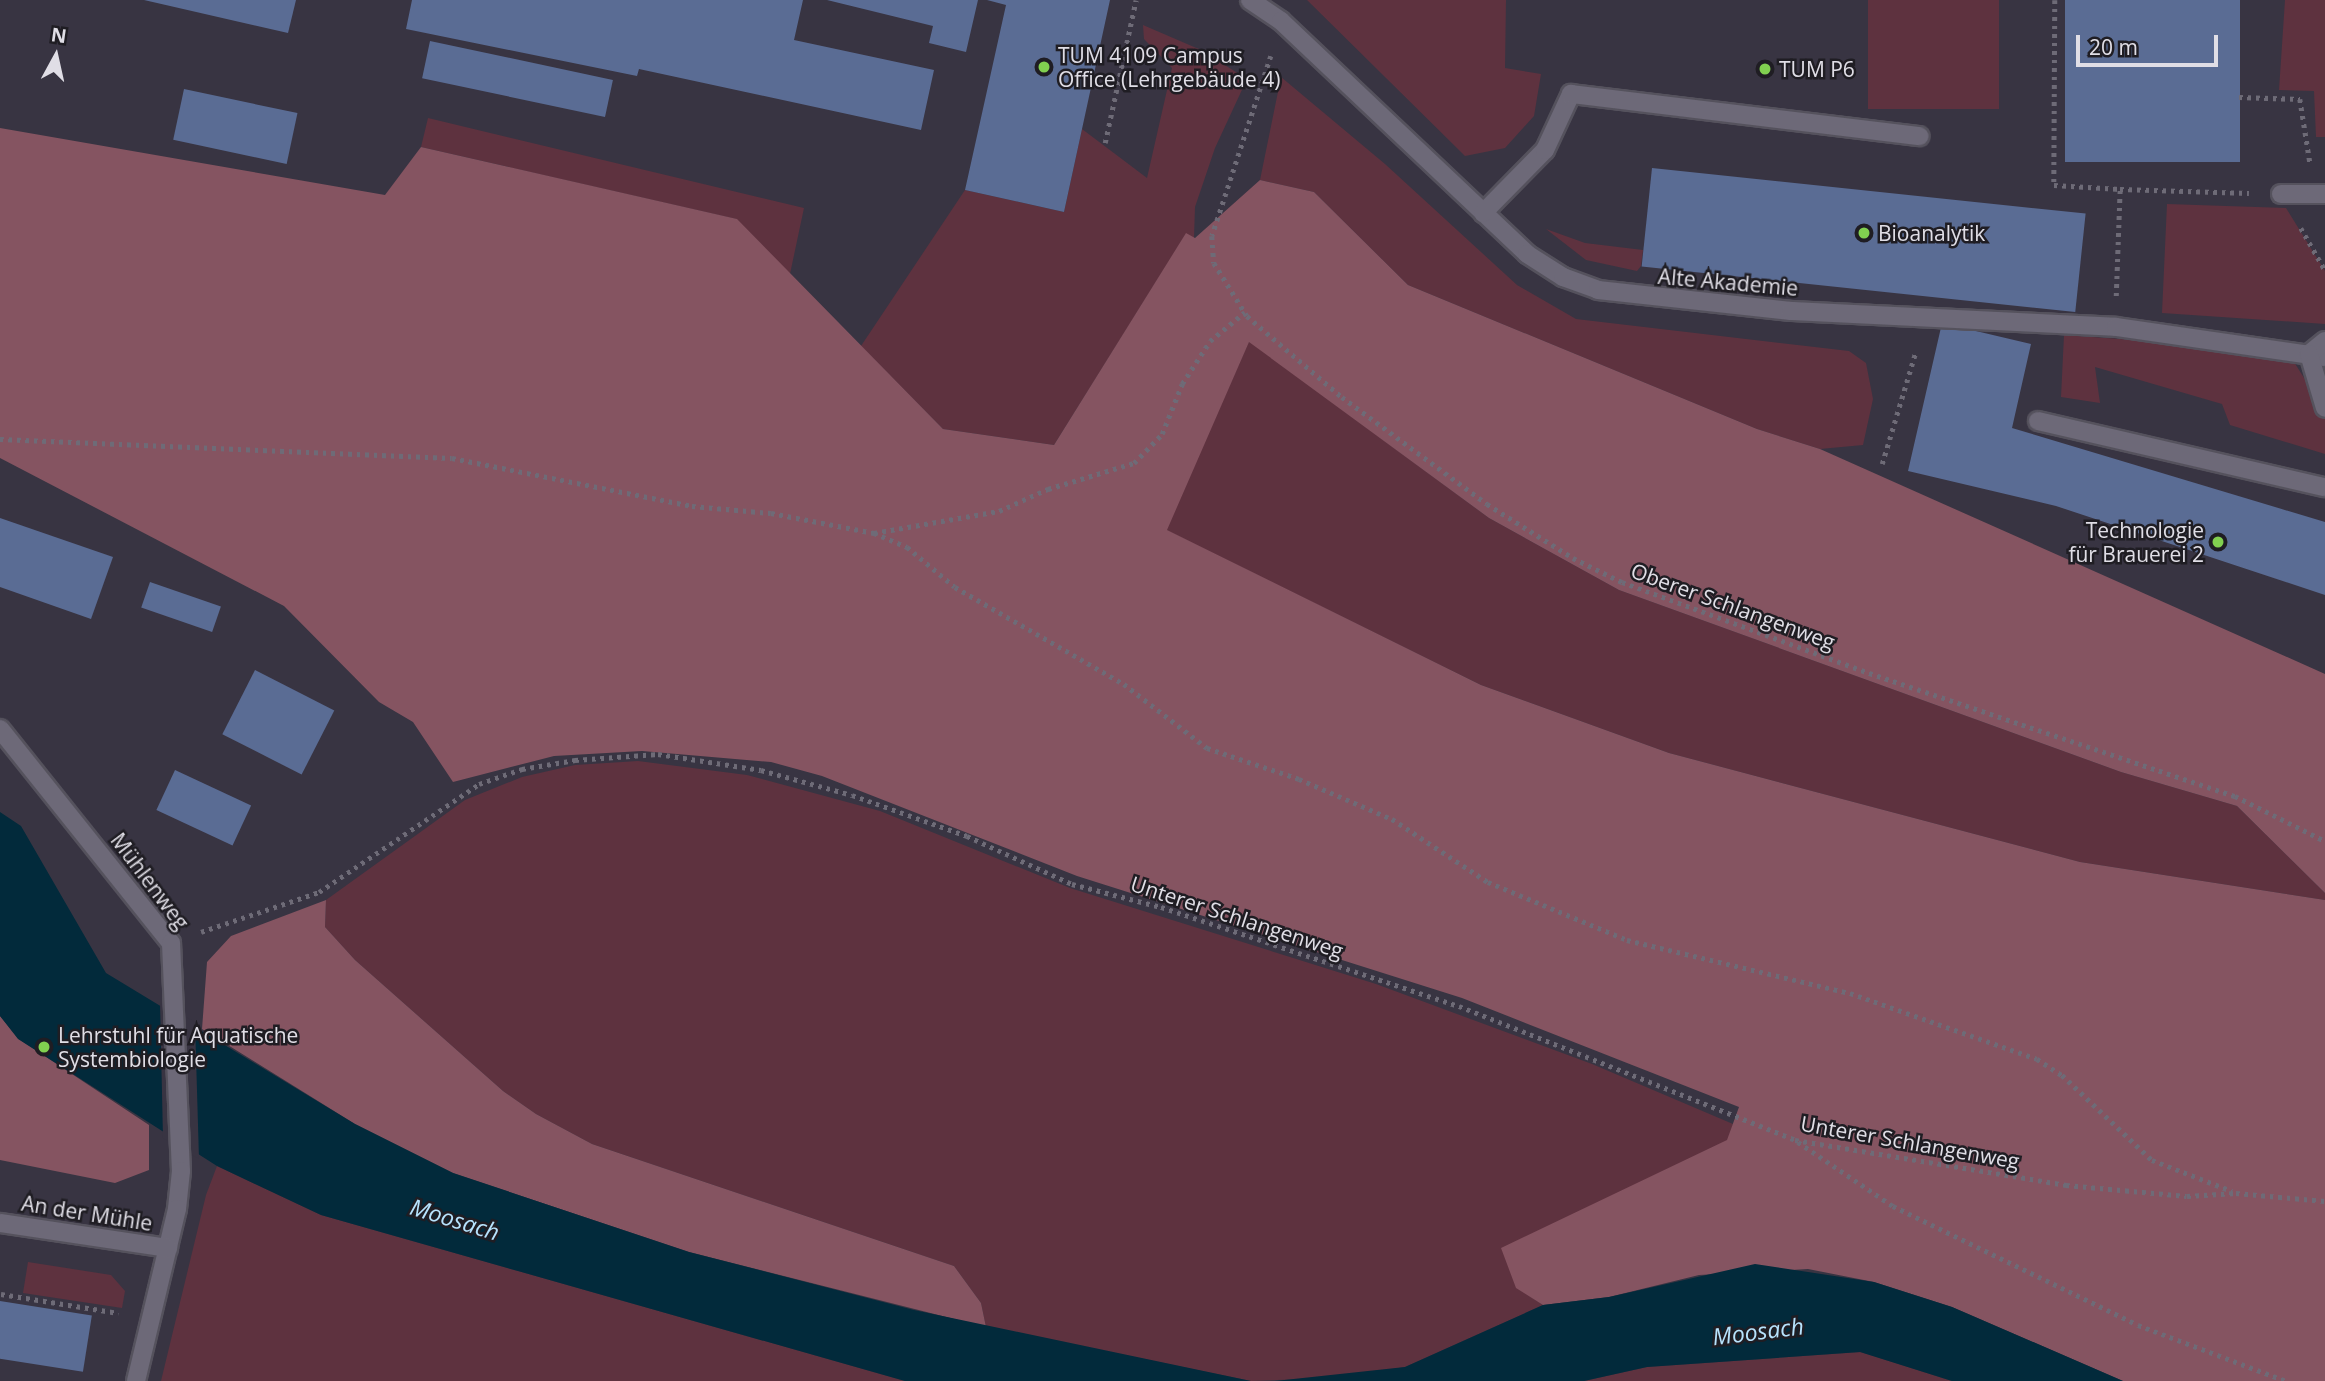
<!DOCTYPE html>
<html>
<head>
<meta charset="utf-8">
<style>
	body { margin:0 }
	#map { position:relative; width:2325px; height:1381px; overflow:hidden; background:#383442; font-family:"Open Sans",sans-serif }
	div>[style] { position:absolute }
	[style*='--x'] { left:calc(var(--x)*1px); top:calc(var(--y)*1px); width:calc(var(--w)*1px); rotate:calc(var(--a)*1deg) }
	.green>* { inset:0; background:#5e323f; transform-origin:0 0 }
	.forest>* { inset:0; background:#855461 }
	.water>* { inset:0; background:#022a3b }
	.pier>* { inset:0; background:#383442 }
	.building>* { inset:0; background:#5a6c94; transform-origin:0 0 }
	.path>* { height:4.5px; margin-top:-2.25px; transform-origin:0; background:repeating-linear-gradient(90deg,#6e6b77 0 3.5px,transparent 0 8.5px) }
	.roads { filter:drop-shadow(2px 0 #55525d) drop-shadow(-2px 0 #55525d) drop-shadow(0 2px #55525d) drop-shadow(0 -2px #55525d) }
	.minor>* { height:18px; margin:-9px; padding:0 9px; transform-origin:9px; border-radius:9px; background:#6d6978 }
	.dots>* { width:19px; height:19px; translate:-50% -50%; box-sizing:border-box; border:4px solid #1f1d23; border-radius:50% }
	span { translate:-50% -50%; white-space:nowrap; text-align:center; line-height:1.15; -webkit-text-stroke:5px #1f1d23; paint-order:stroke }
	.poi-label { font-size:21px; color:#e0dee6 }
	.left { translate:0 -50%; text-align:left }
	.right { translate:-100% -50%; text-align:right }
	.street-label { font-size:21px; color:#e0dee6 }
	.water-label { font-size:23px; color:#b7e3fd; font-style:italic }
	.north { position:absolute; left:21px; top:21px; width:70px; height:70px; -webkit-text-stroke:5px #1f1d23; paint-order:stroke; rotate:8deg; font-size:19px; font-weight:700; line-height:28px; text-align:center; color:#e0dee6 }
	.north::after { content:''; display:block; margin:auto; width:24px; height:32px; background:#e0dee6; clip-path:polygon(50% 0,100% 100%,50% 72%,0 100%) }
	.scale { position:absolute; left:2076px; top:35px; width:142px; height:32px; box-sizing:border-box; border:4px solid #e0dee6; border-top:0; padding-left:9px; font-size:21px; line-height:24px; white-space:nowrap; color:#e0dee6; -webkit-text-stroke:5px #1f1d23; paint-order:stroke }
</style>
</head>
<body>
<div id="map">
	<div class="green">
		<div style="clip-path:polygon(1307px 0,1506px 0,1505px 68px,1541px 74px,1534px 116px,1505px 148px,1465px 156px)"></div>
		<div style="left:1868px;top:0;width:131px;height:109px"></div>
		<div style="clip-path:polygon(2285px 0,2325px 0,2325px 137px,2316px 137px,2314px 91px,2279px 90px)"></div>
		<div style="clip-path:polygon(1143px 25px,1201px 50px,1247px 79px,1215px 148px,1195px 207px,1194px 238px,1186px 234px,1054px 445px,943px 429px,861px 346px,965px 190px,1064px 212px,1082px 129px,1147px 178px,1172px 68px,1144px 39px)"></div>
		<div style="clip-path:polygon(1281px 77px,1385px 164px,1517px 285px,1576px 319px,1849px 351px,1866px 363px,1873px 399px,1863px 445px,1820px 449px,1757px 429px,1408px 285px,1314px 192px,1260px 180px)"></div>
		<div style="clip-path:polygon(428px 118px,804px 208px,790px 274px,736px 219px,421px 147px)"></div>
		<div style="clip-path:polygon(2167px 204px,2286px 208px,2325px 271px,2325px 324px,2162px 313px)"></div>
		<div style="clip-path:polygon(1546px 229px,1585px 243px,1643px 250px,1641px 266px,1637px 271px,1586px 260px)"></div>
		<div style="clip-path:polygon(2064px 335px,2287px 351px,2325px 411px,2325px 454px,2230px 425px,2222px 404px,2095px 367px,2100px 403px,2061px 397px)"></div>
		<div style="clip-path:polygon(1249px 341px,1489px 518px,1619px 590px,2121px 772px,2237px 806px,2325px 893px,2325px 900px,2080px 862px,1669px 753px,1481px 685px,1166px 530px)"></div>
		<div style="clip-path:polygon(638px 761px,747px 775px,880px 811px,1070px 888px,1376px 984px,1592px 1064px,1733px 1124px,1728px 1140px,1516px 1287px,1543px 1305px,1405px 1367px,1334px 1378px,1251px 1381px,986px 1327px,981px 1303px,954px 1266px,592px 1144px,536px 1114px,503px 1091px,355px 960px,325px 927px,326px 900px,465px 800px,522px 777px,575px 765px)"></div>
		<div style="clip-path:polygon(217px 1166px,321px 1215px,905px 1381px,161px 1381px,206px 1195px)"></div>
		<div style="clip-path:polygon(28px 1262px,111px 1275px,125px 1291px,122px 1308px,23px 1293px)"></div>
		<div style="clip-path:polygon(1861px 1352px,1952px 1381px,1584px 1381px,1647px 1367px)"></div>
	</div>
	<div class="forest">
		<div style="clip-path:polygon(0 128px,385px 195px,421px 147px,737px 219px,943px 429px,1054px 445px,1186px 233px,1195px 238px,1260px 180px,1314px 192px,1408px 285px,1757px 429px,1820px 449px,2325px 674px,2325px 893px,2237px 806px,2121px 772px,1619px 590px,1489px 518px,1249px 342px,1167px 530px,1481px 685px,1669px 753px,2080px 862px,2325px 900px,2325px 1381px,2123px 1381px,1952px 1307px,1874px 1282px,1808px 1269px,1699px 1275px,1609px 1297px,1543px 1305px,1516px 1288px,1501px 1248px,1727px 1140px,1739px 1107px,1462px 998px,1077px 876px,822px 776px,771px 762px,642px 751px,554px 756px,453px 782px,413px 722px,379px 702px,284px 606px,0 458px)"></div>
		<div style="clip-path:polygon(326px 900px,325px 927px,355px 960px,503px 1091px,536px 1114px,592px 1144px,954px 1266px,981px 1303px,986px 1327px,689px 1252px,453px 1173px,355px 1124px,202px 1029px,207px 962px,231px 936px)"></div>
		<div style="clip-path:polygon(0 1016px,19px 1039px,149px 1125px,149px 1170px,115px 1183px,0 1160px)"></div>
	</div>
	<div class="water">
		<div style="clip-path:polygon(0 812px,21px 826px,106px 973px,355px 1124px,453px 1173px,689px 1252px,914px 1310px,1251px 1381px,905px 1381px,321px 1215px,217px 1166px,18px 1039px,0 1016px)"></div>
		<div style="clip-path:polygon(1755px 1264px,1874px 1282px,1952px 1307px,2123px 1381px,1952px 1381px,1860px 1352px,1647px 1367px,1584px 1381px,1275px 1381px,1405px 1367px,1543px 1305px,1609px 1297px)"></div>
	</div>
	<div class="pier">
		<div style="clip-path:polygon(160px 1003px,195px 1022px,199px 1159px,163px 1138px)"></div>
	</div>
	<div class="building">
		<div style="clip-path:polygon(144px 0,296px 0,288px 33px)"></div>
		<div style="clip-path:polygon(412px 0,803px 0,794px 40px,934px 70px,921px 130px,639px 69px,637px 76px,406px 29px)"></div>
		<div style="clip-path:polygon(827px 0,978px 0,966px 52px,929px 43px,933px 26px)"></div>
		<div style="clip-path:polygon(987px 0,1110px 0,1064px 212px,965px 190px,1006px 5px)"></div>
		<div style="left:2065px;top:0;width:175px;height:162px"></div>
		<div style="left:430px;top:41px;width:187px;height:38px;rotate:12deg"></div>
		<div style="left:184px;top:89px;width:116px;height:52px;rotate:12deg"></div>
		<div style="left:1652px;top:168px;width:436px;height:99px;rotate:6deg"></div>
		<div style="clip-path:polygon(1942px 323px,2031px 344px,2012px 428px,2325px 522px,2325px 595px,2056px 506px,1908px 471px)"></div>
		<div style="clip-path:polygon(0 518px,113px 557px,91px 619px,0 587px)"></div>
		<div style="left:150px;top:582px;width:75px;height:27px;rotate:19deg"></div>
		<div style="left:255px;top:670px;width:89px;height:72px;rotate:27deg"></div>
		<div style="left:175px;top:770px;width:84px;height:44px;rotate:25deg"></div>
		<div style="left:0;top:1301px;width:93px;height:57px;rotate:9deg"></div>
	</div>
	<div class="path">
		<div style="--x:2055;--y:0;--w:185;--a:90.3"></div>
		<div style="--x:2054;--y:185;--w:66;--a:3.5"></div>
		<div style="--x:1271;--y:56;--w:189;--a:108.1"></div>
		<div style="--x:1212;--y:236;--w:27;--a:86"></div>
		<div style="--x:1214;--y:263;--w:62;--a:58.1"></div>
		<div style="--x:1247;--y:316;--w:125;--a:40.5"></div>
		<div style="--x:1342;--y:397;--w:180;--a:36.4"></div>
		<div style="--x:1487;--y:504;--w:102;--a:32.1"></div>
		<div style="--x:1573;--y:558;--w:55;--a:26.1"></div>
		<div style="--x:1622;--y:582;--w:263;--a:20.2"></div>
		<div style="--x:1869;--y:673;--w:386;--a:18.6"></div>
		<div style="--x:2235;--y:796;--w:101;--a:26.6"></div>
		<div style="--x:2239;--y:97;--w:61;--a:1.9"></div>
		<div style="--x:2300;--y:99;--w:64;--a:81"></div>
		<div style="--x:1105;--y:143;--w:146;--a:-77.8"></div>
		<div style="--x:2301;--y:228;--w:48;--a:60.3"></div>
		<div style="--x:2116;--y:296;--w:107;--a:-87.9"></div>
		<div style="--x:2120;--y:189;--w:129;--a:1.8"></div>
		<div style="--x:0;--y:439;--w:452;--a:2.4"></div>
		<div style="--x:452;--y:458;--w:245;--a:11.3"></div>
		<div style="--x:692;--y:506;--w:79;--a:5.1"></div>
		<div style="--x:771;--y:513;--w:105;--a:11"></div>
		<div style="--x:874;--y:533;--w:127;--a:-10"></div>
		<div style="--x:999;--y:511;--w:54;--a:-24.2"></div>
		<div style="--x:1048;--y:489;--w:90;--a:-16.8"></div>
		<div style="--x:1134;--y:463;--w:40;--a:-46"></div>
		<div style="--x:1162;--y:434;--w:54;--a:-68.2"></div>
		<div style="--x:1182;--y:384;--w:51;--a:-56.9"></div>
		<div style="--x:1210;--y:341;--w:45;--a:-39.6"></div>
		<div style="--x:1882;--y:464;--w:118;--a:-73.3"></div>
		<div style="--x:874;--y:533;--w:36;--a:23"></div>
		<div style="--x:907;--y:547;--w:62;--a:39.8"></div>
		<div style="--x:955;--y:587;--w:195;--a:29.9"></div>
		<div style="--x:1124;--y:684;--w:105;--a:37.6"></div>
		<div style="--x:1207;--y:748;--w:97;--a:18.6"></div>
		<div style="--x:1299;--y:779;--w:101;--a:23.3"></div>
		<div style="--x:1392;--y:819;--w:115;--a:33.3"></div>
		<div style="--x:1488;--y:882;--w:151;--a:22.6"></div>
		<div style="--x:1627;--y:940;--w:229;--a:13.4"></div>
		<div style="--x:1850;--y:993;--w:198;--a:19.4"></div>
		<div style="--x:2037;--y:1059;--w:30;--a:33"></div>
		<div style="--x:2062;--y:1075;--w:124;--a:43.4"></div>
		<div style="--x:2152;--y:1160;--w:86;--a:21.2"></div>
		<div style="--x:201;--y:932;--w:125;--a:-18.7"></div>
		<div style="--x:319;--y:892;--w:193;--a:-34"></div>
		<div style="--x:479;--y:784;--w:46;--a:-19.2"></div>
		<div style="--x:522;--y:769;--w:54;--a:-9.6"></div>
		<div style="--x:575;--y:760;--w:83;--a:-4.1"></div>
		<div style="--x:658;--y:754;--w:104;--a:8.8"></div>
		<div style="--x:761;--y:770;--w:94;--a:15.4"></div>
		<div style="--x:852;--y:795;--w:122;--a:19.6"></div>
		<div style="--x:967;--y:836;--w:115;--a:24.6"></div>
		<div style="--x:1072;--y:884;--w:92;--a:14.5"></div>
		<div style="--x:1161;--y:907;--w:314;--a:18.4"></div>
		<div style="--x:1459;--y:1006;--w:362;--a:21.7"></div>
		<div style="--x:1795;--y:1140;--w:275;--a:9.4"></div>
		<div style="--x:2066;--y:1185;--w:121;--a:5.2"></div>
		<div style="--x:2187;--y:1196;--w:49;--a:-3.5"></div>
		<div style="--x:2236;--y:1193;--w:89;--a:5.1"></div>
		<div style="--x:1798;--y:1142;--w:115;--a:34"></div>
		<div style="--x:1893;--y:1206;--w:272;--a:25.9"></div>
		<div style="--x:2138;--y:1325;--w:158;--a:20.7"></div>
		<div style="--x:1;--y:1294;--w:119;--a:9.2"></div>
	</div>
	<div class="roads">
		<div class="minor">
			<div style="--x:1250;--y:0;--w:37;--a:34"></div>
			<div style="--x:1281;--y:21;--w:339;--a:43.4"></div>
			<div style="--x:1527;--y:254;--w:43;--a:32.6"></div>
			<div style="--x:1563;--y:277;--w:37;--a:20"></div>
			<div style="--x:1598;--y:290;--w:194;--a:6.2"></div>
			<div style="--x:1791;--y:311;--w:325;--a:2.8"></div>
			<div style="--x:2116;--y:327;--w:211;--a:8.2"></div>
			<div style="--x:2281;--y:194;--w:44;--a:0"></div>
			<div style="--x:1483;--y:213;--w:88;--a:-45.5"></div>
			<div style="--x:1545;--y:150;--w:62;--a:-65.1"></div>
			<div style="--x:1571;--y:94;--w:351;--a:6.9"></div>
			<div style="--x:2325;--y:341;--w:21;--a:141"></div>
			<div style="--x:2309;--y:354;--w:56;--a:73.5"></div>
			<div style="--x:2038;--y:421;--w:294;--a:13"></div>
			<div style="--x:0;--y:729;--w:274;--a:51.4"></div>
			<div style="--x:171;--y:943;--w:228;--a:87.5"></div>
			<div style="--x:181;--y:1171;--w:38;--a:96"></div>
			<div style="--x:177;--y:1209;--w:177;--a:103.4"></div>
			<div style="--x:0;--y:1223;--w:170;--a:8.5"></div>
		</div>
	</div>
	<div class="dots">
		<div style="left:1044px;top:67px;background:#81d050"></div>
		<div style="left:1765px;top:69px;background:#81d050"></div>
		<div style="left:1864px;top:233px;background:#81d050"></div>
		<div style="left:2218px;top:542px;background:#81d050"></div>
		<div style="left:44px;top:1047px;background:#81d050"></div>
	</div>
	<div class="poi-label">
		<span class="left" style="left:1058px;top:67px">TUM 4109 Campus<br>Office (Lehrgebäude 4)</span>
		<span class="left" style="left:1779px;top:69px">TUM P6</span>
		<span class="left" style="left:1878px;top:233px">Bioanalytik</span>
		<span class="right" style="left:2204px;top:542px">Technologie<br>für Brauerei 2</span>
		<span class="left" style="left:58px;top:1047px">Lehrstuhl für Aquatische<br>Systembiologie</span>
	</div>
	<div class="street-label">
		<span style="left:1728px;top:282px;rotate:5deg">Alte Akademie</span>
		<span style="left:1733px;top:606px;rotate:20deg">Oberer Schlangenweg</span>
		<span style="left:150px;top:881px;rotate:53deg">Mühlenweg</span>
		<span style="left:1237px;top:917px;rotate:18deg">Unterer Schlangenweg</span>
		<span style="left:1910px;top:1142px;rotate:10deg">Unterer Schlangenweg</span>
		<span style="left:87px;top:1213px;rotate:9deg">An der Mühle</span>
	</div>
	<div class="water-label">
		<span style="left:455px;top:1219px;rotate:17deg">Moosach</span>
		<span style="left:1758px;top:1331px;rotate:-7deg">Moosach</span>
	</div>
	<div class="north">N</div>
	<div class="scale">20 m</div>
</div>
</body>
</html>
